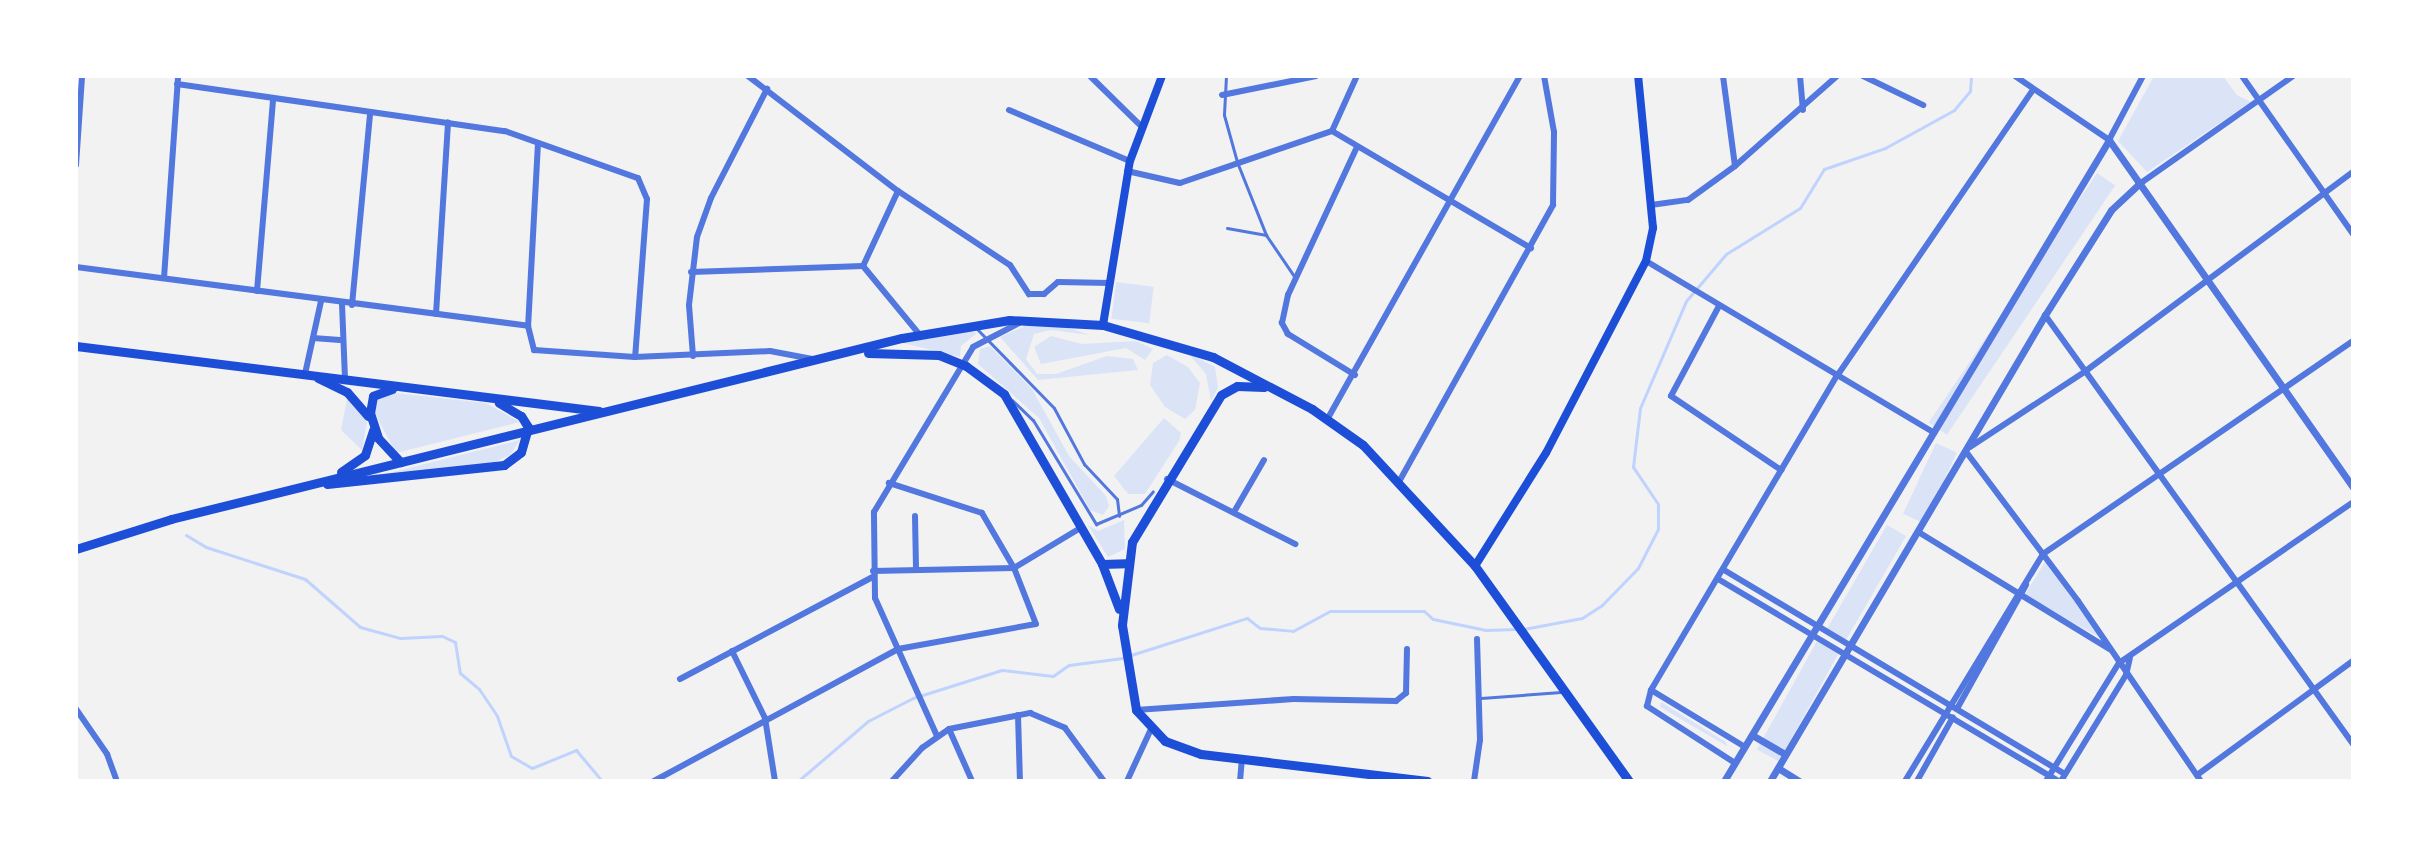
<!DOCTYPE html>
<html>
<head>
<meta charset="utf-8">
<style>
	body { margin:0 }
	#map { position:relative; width:2429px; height:857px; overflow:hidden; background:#f2f2f2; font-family:"Roboto Condensed",sans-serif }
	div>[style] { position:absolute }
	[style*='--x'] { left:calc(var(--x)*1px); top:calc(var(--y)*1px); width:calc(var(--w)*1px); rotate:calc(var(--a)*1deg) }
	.green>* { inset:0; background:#dbe4f7; transform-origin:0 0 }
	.stream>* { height:3px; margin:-1.5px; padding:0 1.5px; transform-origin:1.5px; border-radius:1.5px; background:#bfd3fe }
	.service>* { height:3px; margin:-1.5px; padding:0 1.5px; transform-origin:1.5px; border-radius:1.5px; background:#5277de }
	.minor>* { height:6px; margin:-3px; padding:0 3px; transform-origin:3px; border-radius:3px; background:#5277de }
	.tertiary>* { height:7px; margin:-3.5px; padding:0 3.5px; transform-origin:3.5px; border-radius:3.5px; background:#5277de }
	.secondary>* { height:8px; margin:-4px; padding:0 4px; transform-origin:4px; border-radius:4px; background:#1d4ed8 }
	.primary>* { height:9px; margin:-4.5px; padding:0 4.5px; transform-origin:4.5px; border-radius:4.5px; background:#1d4ed8 }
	span { translate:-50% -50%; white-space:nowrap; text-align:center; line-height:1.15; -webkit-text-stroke:7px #fff; paint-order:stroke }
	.frame { position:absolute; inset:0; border:78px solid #fff; pointer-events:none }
</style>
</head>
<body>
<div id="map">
	<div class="green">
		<div style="clip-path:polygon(2154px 76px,2223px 76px,2237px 95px,2251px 102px,2147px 172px,2118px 141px)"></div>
		<div style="left:2097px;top:173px;width:22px;height:301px;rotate:34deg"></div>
		<div style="left:1116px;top:282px;width:38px;height:37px;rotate:7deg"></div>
		<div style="clip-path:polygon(1027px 325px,1063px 326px,1090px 335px,1051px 330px,1034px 334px,1026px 359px,1037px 374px,1056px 374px,1107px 356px,1133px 359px,1138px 370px,1038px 380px,1000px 337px)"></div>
		<div style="clip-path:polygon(967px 330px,977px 333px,961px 346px,960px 357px,903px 343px)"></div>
		<div style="clip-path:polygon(1051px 336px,1082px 344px,1136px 341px,1153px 349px,1145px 360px,1126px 348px,1041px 364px,1034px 347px)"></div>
		<div style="clip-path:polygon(990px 346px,1032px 389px,1069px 456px,1106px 496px,1109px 506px,1103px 515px,1090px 510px,1039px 418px,978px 364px,980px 349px)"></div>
		<div style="clip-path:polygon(1188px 353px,1215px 367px,1218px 388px,1211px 401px,1206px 374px)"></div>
		<div style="clip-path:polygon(1167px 355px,1188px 367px,1200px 383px,1195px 410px,1185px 419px,1165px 407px,1150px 385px,1153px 363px)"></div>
		<div style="clip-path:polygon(387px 392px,486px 403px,520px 422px,396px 453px,374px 412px,377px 397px)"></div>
		<div style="clip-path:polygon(347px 399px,367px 422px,362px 450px,341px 430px)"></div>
		<div style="clip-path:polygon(1164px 418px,1181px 433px,1179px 441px,1145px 494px,1128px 494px,1114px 476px)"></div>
		<div style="clip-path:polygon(520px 440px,510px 455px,490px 464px,377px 476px)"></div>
		<div style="left:1936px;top:443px;width:23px;height:78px;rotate:25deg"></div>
		<div style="clip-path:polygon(1124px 520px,1125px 549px,1108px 557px,1088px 525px,1098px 531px)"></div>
		<div style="left:1887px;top:525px;width:22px;height:121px;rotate:30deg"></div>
		<div style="clip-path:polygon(2046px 560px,2101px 638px,2024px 596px)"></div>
		<div style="left:1817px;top:641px;width:25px;height:124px;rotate:29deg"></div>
		<div style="clip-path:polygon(1661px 702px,1726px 742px,1727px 746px,1660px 707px)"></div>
	</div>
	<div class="stream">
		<div style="--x:186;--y:535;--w:23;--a:31"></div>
		<div style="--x:206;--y:547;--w:104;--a:17.9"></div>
		<div style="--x:305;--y:579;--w:73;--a:41.1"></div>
		<div style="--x:360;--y:627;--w:41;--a:15.4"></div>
		<div style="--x:400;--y:638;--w:42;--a:-2.7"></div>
		<div style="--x:442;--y:636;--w:14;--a:25"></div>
		<div style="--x:455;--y:642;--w:31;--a:81"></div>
		<div style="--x:460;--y:673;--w:25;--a:40"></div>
		<div style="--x:479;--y:689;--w:32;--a:56"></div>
		<div style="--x:497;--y:716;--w:42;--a:70.7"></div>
		<div style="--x:511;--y:756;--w:24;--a:30"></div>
		<div style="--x:532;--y:768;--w:48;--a:-22.2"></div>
		<div style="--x:576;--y:750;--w:40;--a:50"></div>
		<div style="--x:1523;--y:629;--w:60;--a:-10.6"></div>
		<div style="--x:1582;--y:618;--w:24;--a:-33"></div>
		<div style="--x:1602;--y:605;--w:52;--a:-45.8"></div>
		<div style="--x:1638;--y:568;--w:44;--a:-62.9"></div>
		<div style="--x:1658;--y:529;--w:25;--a:-90"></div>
		<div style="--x:1658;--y:504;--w:45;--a:-124"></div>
		<div style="--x:1633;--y:467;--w:59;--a:-83.2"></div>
		<div style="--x:1640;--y:408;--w:116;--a:-66.7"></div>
		<div style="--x:1686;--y:301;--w:62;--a:-49.6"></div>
		<div style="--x:1726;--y:254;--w:87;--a:-31.9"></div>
		<div style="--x:1800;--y:208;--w:46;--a:-58.4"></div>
		<div style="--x:1824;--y:169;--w:65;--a:-19"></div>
		<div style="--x:1885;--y:148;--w:79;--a:-28.8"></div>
		<div style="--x:1954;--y:110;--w:25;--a:-50"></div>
		<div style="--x:1970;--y:91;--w:15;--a:-86"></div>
		<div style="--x:1131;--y:655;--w:122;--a:-17.7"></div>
		<div style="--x:1247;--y:618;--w:16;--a:38"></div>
		<div style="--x:1260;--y:628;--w:33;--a:5"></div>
		<div style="--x:1293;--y:631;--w:42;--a:-28.4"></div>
		<div style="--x:1330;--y:611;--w:94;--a:0"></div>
		<div style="--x:1424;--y:611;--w:12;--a:42"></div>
		<div style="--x:1433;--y:619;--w:54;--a:11.7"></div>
		<div style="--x:1486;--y:630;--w:29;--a:-2"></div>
		<div style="--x:798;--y:781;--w:92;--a:-40.6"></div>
		<div style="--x:868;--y:721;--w:51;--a:-27.1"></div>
		<div style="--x:913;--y:698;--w:93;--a:-17.5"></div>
		<div style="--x:1002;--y:670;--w:51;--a:6.7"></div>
		<div style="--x:1053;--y:676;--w:19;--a:-35"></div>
		<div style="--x:1069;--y:665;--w:54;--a:-7.4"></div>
	</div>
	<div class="service">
		<div style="--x:1226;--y:76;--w:39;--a:93"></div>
		<div style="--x:1224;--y:115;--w:49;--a:74.5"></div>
		<div style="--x:1237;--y:162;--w:79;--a:68.3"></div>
		<div style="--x:1266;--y:235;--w:53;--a:55.7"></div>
		<div style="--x:1227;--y:228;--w:40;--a:10"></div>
		<div style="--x:977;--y:329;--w:110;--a:45.7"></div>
		<div style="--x:1054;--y:408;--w:64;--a:61.8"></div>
		<div style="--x:1084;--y:464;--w:48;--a:46.7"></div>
		<div style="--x:1117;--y:499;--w:17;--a:83"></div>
		<div style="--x:1012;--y:400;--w:29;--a:44"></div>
		<div style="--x:1033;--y:420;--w:122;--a:58.8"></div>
		<div style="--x:1096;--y:524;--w:49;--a:-22.9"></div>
		<div style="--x:1141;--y:505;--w:18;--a:-49"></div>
		<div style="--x:1481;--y:698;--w:80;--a:-4.3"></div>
	</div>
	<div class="minor">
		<div style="--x:748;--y:76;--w:189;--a:37.5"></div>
		<div style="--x:898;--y:191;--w:134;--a:33.5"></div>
		<div style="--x:1010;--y:265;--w:35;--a:57"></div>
		<div style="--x:1029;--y:294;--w:15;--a:0"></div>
		<div style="--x:1044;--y:294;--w:18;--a:-41"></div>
		<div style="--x:1058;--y:282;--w:52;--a:1.1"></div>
		<div style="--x:1090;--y:76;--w:73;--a:44.4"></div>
		<div style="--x:1800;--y:76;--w:34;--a:85"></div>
		<div style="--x:1863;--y:76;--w:67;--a:25.8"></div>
		<div style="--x:2015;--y:76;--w:114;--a:34.2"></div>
		<div style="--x:2109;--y:140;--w:72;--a:-62"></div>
		<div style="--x:2242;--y:76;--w:193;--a:54.9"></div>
		<div style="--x:177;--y:84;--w:331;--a:8.2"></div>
		<div style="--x:505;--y:131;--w:141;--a:19.5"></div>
		<div style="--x:638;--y:178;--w:23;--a:67"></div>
		<div style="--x:647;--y:199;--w:158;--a:94.3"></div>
		<div style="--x:1222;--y:95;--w:96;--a:-11.4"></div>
		<div style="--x:1009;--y:110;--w:131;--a:22.9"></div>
		<div style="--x:1332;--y:131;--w:231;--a:30.5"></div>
		<div style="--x:1332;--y:131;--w:60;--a:-65.6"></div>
		<div style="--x:538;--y:143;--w:183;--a:93.1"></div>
		<div style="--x:528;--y:326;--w:25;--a:76"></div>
		<div style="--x:534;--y:350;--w:101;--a:4"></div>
		<div style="--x:635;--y:357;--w:135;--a:-2.5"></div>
		<div style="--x:770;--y:351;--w:43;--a:10.8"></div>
		<div style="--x:76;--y:165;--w:89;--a:-86.1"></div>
		<div style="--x:1735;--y:166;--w:136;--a:-41.4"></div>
		<div style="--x:1127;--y:171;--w:54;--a:12.8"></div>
		<div style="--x:1180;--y:183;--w:161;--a:-18.9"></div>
		<div style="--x:2138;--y:185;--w:189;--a:-35.1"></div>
		<div style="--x:898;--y:191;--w:83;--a:115"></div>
		<div style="--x:863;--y:266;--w:88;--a:50.5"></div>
		<div style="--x:1651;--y:205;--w:37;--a:-8"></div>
		<div style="--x:1688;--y:200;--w:58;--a:-35.9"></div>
		<div style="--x:1735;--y:166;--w:91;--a:-97.6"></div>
		<div style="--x:1646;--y:261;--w:335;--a:30.8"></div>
		<div style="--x:76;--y:267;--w:456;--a:7.4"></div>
		<div style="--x:691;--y:272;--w:172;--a:-2"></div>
		<div style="--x:164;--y:278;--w:202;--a:-86"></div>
		<div style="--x:257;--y:291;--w:193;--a:-85.2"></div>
		<div style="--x:342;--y:304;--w:75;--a:87.7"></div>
		<div style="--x:352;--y:305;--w:193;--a:-84.6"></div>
		<div style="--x:1719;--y:306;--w:102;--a:118.1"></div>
		<div style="--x:1671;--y:396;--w:133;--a:33.9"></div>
		<div style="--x:436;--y:314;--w:192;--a:-86.4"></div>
		<div style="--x:2045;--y:315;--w:528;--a:54.32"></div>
		<div style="--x:313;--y:338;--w:27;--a:4"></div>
		<div style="--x:693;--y:356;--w:51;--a:-94.5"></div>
		<div style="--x:689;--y:305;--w:68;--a:-83.3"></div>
		<div style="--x:697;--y:237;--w:41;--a:-70.3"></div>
		<div style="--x:711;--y:198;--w:123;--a:-62.8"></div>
		<div style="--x:305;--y:374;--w:75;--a:-77.6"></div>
		<div style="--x:1355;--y:375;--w:79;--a:-148.5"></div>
		<div style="--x:1288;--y:334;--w:13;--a:-119"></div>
		<div style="--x:1282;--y:323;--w:29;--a:-78"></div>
		<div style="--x:1288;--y:295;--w:161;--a:-65"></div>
		<div style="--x:1328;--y:418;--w:392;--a:-60.7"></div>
		<div style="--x:1970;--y:447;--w:140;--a:-33.3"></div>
		<div style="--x:2087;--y:370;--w:332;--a:-36.7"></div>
		<div style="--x:1967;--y:453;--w:185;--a:53.1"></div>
		<div style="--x:2078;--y:601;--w:218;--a:55.7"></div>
		<div style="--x:1167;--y:479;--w:144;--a:26.9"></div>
		<div style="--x:1400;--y:480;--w:315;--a:-60.9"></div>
		<div style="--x:1553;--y:205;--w:73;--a:-89.2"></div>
		<div style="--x:1554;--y:132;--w:57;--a:-100.1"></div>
		<div style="--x:1234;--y:512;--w:60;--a:-60"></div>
		<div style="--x:915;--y:516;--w:54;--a:88.9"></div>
		<div style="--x:1920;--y:533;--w:222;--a:31.5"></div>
		<div style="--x:1724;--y:570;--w:397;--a:30.9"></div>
		<div style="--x:873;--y:571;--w:141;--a:-1.2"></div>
		<div style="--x:1014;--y:568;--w:79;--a:-31.1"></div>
		<div style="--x:1718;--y:579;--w:395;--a:30.7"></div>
		<div style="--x:732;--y:651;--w:75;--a:63.8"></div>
		<div style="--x:765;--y:718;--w:64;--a:81"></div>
		<div style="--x:680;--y:679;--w:218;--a:-27.9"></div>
		<div style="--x:1651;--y:690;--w:110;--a:31.2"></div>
		<div style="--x:1958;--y:707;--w:140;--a:-60.9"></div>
		<div style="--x:76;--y:709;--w:55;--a:55.4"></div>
		<div style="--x:107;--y:754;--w:29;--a:70"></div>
		<div style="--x:1136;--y:710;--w:158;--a:-4"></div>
		<div style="--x:1294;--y:699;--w:102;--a:1.1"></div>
		<div style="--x:1396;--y:701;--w:13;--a:-39"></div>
		<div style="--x:1406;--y:693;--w:44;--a:-88.7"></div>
		<div style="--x:1018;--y:715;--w:66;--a:88.3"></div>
		<div style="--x:949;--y:729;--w:57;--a:66.1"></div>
		<div style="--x:937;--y:736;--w:151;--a:-114.2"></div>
		<div style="--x:875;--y:598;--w:86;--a:-90.7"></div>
		<div style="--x:874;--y:512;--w:192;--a:-59"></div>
		<div style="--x:973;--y:347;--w:54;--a:-27.5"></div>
		<div style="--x:1735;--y:763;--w:105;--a:-147.1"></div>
		<div style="--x:1647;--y:706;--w:16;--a:-76"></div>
		<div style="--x:1651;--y:690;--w:365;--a:-59.4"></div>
		<div style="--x:1837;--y:376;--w:347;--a:-55.6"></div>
		<div style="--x:2197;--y:775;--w:193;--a:-36.2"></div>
		<div style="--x:654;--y:781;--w:277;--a:-28.4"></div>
		<div style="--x:898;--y:649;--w:140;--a:-10.3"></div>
		<div style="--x:1036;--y:624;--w:60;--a:-111.4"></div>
		<div style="--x:1014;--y:568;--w:64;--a:-120.2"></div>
		<div style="--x:982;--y:513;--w:98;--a:-162.1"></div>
		<div style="--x:892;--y:781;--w:45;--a:-47.7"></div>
		<div style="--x:922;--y:748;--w:33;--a:-35"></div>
		<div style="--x:949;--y:729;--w:83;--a:-11.2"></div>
		<div style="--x:1030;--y:713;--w:38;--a:23"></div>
		<div style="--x:1065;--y:728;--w:66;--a:53.7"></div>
		<div style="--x:1127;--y:781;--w:57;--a:-65.2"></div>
		<div style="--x:1240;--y:781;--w:21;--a:-85"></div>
		<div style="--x:1474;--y:781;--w:41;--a:-81.7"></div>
		<div style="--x:1480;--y:740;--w:101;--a:-91.7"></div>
		<div style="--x:1905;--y:781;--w:266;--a:-58.7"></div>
		<div style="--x:2043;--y:554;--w:376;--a:-34.5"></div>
		<div style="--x:1917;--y:781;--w:73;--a:-60.6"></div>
		<div style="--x:2046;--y:781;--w:139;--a:-58.3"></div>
		<div style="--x:2119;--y:663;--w:284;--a:-34.5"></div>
		<div style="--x:2061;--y:781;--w:124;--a:-58.5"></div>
		<div style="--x:2126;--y:675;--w:17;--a:-77"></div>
	</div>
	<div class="tertiary">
		<div style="--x:1752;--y:735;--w:38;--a:30"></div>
		<div style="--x:1778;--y:768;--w:25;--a:32"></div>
		<div style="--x:1724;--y:781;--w:748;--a:-59.01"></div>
		<div style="--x:2109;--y:140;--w:424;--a:54.9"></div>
		<div style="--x:1770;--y:781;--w:541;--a:-59.45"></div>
		<div style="--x:2045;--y:315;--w:124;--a:-57.8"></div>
		<div style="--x:2111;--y:210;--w:37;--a:-43"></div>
	</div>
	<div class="secondary">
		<div style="--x:1103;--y:325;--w:166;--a:-80.7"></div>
		<div style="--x:1130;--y:161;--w:91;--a:-69.4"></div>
		<div style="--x:1475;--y:566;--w:133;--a:-57.9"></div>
		<div style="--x:1546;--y:453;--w:216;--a:-62.5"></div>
		<div style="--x:1646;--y:261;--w:34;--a:-78"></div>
		<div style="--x:1653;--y:228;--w:153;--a:-95.6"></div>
	</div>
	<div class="primary">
		<div style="--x:76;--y:346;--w:527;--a:7.08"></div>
		<div style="--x:868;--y:353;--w:71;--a:1.6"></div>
		<div style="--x:939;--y:355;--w:29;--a:22"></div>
		<div style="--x:966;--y:366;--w:47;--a:36.4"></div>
		<div style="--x:1004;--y:394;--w:196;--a:60"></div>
		<div style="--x:1102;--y:564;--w:48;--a:69.3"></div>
		<div style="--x:318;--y:378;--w:32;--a:26"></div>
		<div style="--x:347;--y:392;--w:32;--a:49"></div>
		<div style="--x:1264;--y:387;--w:27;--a:-178"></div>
		<div style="--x:1237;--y:386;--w:18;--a:151"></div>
		<div style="--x:1221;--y:395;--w:172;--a:121.2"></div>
		<div style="--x:1132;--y:542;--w:84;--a:96.9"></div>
		<div style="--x:1122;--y:625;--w:86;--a:80.6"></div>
		<div style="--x:1136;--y:710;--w:42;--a:46.9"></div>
		<div style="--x:1165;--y:741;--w:38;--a:20"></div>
		<div style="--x:1201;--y:754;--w:228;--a:6.8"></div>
		<div style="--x:392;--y:389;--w:20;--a:160"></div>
		<div style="--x:373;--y:396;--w:17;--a:100"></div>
		<div style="--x:370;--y:413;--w:26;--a:72"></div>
		<div style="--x:378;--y:438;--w:33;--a:47"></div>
		<div style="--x:341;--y:472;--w:29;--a:-35"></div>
		<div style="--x:365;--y:455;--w:26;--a:-72"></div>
		<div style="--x:327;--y:484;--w:178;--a:-6.1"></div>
		<div style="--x:504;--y:465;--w:21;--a:-37"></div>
		<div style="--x:521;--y:452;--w:26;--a:-74"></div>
		<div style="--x:528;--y:427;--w:13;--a:-122"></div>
		<div style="--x:521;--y:416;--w:26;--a:-149"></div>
		<div style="--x:76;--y:549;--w:100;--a:-17.5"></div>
		<div style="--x:171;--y:519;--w:753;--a:-13.91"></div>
		<div style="--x:902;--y:338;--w:109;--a:-9.5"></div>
		<div style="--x:1009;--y:320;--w:94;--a:3"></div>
		<div style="--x:1103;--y:325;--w:115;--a:16.2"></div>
		<div style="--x:1213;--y:357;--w:112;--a:27.7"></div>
		<div style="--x:1312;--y:409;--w:62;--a:35.2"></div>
		<div style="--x:1363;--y:445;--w:165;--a:47.2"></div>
		<div style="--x:1475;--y:566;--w:264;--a:54.4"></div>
		<div style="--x:1102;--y:564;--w:24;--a:-2"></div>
	</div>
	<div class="frame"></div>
</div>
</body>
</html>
